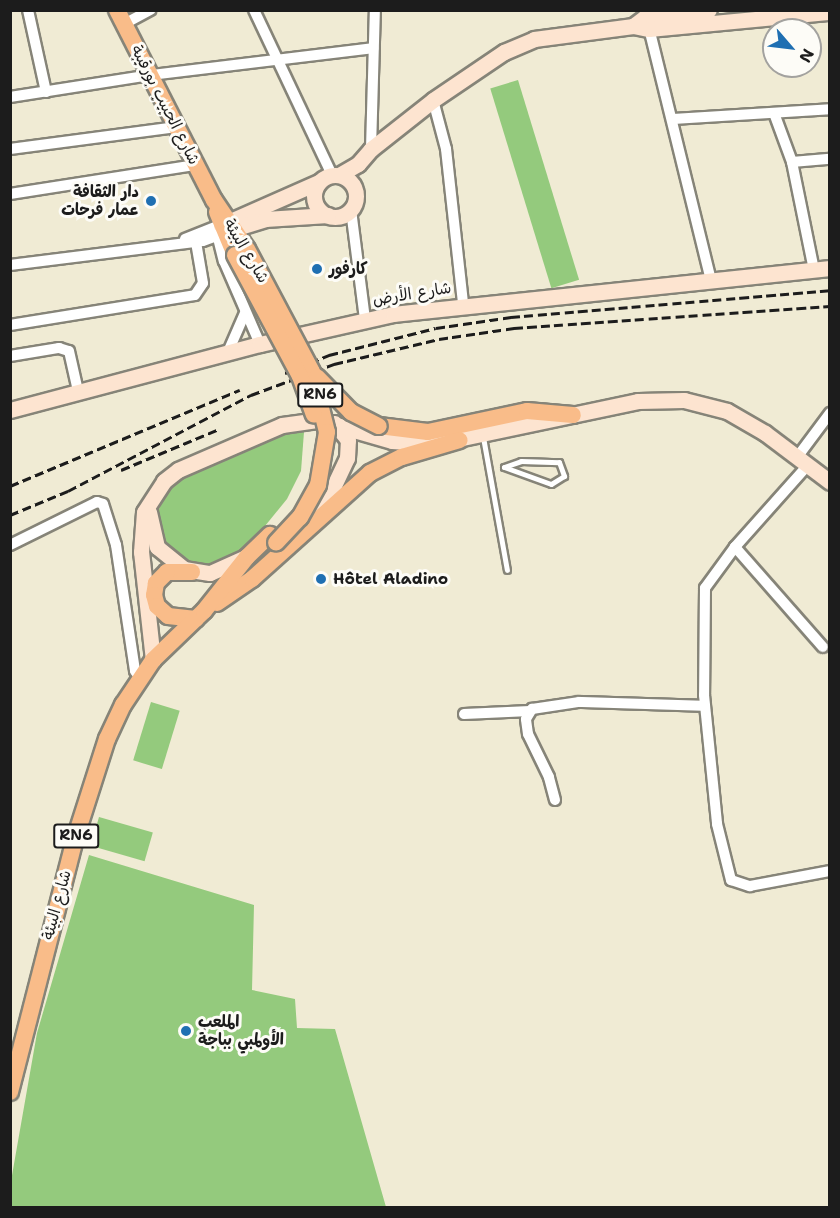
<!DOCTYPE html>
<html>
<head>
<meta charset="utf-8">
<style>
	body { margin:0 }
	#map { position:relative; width:840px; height:1218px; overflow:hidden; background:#f0ebd4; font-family:"Shantell Sans","Playpen Sans Arabic",sans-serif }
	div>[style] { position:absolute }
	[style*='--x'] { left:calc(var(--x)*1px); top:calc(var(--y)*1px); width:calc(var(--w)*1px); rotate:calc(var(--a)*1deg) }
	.green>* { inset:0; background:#94ca7d; transform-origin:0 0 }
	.roads { filter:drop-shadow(2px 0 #868478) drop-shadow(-2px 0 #868478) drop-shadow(0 2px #868478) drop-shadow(0 -2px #868478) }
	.lane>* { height:5px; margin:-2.5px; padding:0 2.5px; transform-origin:2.5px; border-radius:2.5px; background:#fff }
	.street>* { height:10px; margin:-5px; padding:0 5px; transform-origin:5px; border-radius:5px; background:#fff }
	.secondary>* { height:15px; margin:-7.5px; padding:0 7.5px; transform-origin:7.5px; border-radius:7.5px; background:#fde4d0 }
	.secondary>.ring { margin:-7.5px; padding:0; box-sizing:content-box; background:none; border:15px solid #fde4d0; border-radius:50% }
	.primary>* { height:16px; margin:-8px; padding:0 8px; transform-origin:8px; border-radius:8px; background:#f9bc89 }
	.rail>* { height:3px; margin-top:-1.5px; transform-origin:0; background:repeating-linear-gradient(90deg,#1c1c1c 0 9px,transparent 0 13.5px) }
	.bridges { filter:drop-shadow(2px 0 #868478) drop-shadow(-2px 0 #868478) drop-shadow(0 2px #868478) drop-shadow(0 -2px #868478) }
	.primary-bridge>* { height:16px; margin:-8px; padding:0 8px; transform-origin:8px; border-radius:8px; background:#f9bc89 }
	.dots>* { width:16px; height:16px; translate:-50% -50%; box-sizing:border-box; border:3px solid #fdfcf7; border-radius:50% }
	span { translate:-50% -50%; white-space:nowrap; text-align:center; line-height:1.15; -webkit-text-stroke:6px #fdfcf7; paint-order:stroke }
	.shield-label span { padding:2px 4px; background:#fdfcf7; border:2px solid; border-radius:4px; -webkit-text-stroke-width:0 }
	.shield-label { font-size:15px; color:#1c1c1c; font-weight:700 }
	.street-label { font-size:16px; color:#1c1c1c }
	.poi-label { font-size:16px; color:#1c1c1c; font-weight:700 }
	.right { translate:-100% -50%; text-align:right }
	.left { translate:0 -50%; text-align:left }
	.frame { position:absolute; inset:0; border:12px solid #1c1c1c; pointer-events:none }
	.north { position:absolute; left:762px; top:18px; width:60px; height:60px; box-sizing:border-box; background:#fdfcf7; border:2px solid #a3a29f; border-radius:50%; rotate:118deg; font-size:16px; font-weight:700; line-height:24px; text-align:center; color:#1c1c1c }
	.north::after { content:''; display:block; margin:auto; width:21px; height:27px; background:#1f6fb2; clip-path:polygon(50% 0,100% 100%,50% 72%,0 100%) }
</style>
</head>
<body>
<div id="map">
	<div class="green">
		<div style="left:518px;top:80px;width:209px;height:29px;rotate:73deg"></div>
		<div style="clip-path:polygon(304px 432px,301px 471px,287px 499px,265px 526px,228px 561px,202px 567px,187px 563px,163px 543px,157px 515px,162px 500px,175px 483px,205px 464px,274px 436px)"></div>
		<div style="left:151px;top:702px;width:30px;height:61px;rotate:17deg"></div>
		<div style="left:99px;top:817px;width:56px;height:30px;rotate:16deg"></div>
		<div style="clip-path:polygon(89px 855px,254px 905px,252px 990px,295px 999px,297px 1028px,335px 1029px,386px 1207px,11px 1207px,11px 1181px,37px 1033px)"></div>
	</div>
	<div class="roads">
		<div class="lane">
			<div style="--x:483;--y:437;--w:135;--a:79.8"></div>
			<div style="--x:521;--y:461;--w:38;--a:2"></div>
			<div style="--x:559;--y:462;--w:15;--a:70"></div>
			<div style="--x:564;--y:476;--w:15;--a:148"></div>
			<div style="--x:551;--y:484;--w:50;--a:-160.1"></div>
			<div style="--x:504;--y:467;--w:18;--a:-19"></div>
		</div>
		<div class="street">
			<div style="--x:28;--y:10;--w:84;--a:77.6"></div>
			<div style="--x:254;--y:10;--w:183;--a:64.7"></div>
			<div style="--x:124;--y:24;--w:30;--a:-28"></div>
			<div style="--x:648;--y:24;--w:264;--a:76.2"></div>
			<div style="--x:10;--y:97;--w:143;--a:-8.9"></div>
			<div style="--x:151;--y:75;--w:224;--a:-6.9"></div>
			<div style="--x:433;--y:100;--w:51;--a:75.1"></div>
			<div style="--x:446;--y:149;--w:156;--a:83.7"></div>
			<div style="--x:774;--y:113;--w:52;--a:69.8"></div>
			<div style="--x:792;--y:162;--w:110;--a:78.5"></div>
			<div style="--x:673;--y:119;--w:157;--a:-3.6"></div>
			<div style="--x:10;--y:149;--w:168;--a:-7.5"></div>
			<div style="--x:371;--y:149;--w:139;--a:-88.4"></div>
			<div style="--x:792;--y:162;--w:38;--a:-5"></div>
			<div style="--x:10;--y:194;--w:188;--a:-8.9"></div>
			<div style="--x:351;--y:210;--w:110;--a:82.7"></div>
			<div style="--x:216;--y:230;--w:32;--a:76"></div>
			<div style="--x:224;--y:261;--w:90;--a:66.6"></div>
			<div style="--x:185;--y:239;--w:38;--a:-22"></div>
			<div style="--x:10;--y:265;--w:194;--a:-7.1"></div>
			<div style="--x:203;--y:241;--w:23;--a:-20"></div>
			<div style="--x:10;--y:325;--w:187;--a:-9.2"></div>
			<div style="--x:195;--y:295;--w:14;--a:-56"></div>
			<div style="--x:203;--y:283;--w:42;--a:-99.7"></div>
			<div style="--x:228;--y:352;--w:43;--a:-66.4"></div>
			<div style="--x:10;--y:356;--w:50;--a:-9.3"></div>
			<div style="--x:59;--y:348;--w:10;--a:17"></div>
			<div style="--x:69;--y:351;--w:41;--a:77.3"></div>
			<div style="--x:798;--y:456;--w:54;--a:-53.3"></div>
			<div style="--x:808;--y:465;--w:110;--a:131.7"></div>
			<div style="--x:735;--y:547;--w:51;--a:126.2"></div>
			<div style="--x:705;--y:588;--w:107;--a:90.5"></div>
			<div style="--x:704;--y:695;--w:130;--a:84.2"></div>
			<div style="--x:717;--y:824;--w:58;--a:76"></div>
			<div style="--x:731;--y:880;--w:20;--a:18"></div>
			<div style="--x:750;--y:886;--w:81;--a:-10.6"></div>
			<div style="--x:10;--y:545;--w:97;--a:-26.3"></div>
			<div style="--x:97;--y:502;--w:6;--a:18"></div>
			<div style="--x:103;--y:504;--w:43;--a:72.4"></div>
			<div style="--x:116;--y:545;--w:127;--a:81.4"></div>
			<div style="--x:135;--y:671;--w:9;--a:54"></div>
			<div style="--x:735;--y:547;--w:133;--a:48.7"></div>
			<div style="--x:464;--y:714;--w:66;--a:-2.6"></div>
			<div style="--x:555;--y:800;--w:24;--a:-105"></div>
			<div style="--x:549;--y:777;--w:48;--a:-116"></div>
			<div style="--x:528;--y:734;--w:15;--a:-98"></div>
			<div style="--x:526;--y:719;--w:12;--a:-59"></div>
			<div style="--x:532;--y:709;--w:48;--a:-8.5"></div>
			<div style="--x:579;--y:702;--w:126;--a:1.8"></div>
		</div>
		<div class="secondary">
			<div style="--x:633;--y:26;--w:15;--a:-37"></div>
			<div style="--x:645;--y:17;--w:64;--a:-6.2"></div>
			<div style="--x:339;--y:175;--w:22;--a:-30"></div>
			<div style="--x:358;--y:164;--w:20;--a:-49"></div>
			<div style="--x:371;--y:149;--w:79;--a:-38.3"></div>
			<div style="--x:433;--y:100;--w:86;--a:-34.1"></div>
			<div style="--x:504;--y:52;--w:33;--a:-23"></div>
			<div style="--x:534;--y:39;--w:100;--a:-7.5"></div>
			<div style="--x:633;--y:26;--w:16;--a:11"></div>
			<div style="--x:649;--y:29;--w:182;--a:-5.4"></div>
			<div class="ring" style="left:314px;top:175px;width:27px;height:27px"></div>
			<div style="--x:221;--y:225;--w:107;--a:-23.7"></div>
			<div style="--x:233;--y:229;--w:34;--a:-17"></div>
			<div style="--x:265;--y:219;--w:63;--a:-3.6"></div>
			<div style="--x:10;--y:410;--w:259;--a:-14.8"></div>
			<div style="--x:260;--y:344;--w:136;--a:-12.7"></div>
			<div style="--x:393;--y:314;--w:439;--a:-6"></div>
			<div style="--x:149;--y:512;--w:36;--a:77"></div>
			<div style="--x:157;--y:547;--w:35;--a:39"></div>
			<div style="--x:184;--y:569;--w:26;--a:9"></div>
			<div style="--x:210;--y:573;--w:39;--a:-24"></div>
			<div style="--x:313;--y:519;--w:28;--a:-55"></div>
			<div style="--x:329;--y:496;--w:42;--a:-64.7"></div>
			<div style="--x:347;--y:458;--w:18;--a:-87"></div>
			<div style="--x:348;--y:440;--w:22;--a:-129"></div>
			<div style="--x:153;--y:660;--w:109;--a:-96.3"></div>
			<div style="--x:141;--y:552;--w:40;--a:-85.7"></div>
			<div style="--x:144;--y:512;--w:37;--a:-57"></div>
			<div style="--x:164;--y:481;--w:18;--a:-38"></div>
			<div style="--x:178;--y:470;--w:113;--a:-23.4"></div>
			<div style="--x:282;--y:425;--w:37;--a:-8"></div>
			<div style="--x:319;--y:420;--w:76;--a:16"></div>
			<div style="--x:392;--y:441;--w:42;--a:4.1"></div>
			<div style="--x:434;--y:444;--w:208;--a:-11.9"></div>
			<div style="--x:638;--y:401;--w:46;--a:-1.2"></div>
			<div style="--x:684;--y:400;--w:44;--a:14.3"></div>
			<div style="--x:727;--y:411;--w:44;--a:30.1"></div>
			<div style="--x:765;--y:433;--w:81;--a:37"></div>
		</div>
		<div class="primary">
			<div style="--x:117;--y:10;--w:213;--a:63"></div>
			<div style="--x:214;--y:200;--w:59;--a:56"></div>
			<div style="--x:217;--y:212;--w:47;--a:67.3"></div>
			<div style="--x:379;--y:426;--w:49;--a:7"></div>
			<div style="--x:428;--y:432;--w:101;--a:-12"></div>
			<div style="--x:527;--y:411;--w:46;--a:5"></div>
			<div style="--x:192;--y:572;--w:25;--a:180"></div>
			<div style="--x:167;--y:572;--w:16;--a:135"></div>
			<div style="--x:156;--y:583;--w:12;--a:99"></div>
			<div style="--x:154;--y:595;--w:11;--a:75"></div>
			<div style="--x:157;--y:606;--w:15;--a:42"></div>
			<div style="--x:168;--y:616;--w:28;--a:6"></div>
			<div style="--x:217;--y:603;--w:42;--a:-34.4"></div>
			<div style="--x:252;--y:579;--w:159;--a:-41.9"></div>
			<div style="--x:370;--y:473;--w:36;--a:-27"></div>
			<div style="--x:402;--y:457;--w:60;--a:-16.3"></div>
			<div style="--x:10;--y:1092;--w:261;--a:-75.6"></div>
			<div style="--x:75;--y:839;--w:105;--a:-72.3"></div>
			<div style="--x:107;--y:739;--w:38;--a:-65"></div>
			<div style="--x:123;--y:705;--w:54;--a:-56.3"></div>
			<div style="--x:153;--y:660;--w:71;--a:-43.9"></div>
			<div style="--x:204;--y:611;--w:69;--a:-51.5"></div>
			<div style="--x:247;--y:557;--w:32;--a:-44"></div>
		</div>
	</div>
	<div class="rail">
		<div style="--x:285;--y:373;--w:48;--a:-22.2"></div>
		<div style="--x:329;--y:355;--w:110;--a:-14.2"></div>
		<div style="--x:436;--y:328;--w:76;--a:-8.3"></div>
		<div style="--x:511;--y:317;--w:320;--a:-4.8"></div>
		<div style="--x:121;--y:470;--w:106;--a:-22.7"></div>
		<div style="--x:10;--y:486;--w:249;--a:-22.7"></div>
		<div style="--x:10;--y:515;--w:63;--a:-22.5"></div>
		<div style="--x:68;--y:491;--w:207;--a:-27.7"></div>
		<div style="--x:251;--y:395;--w:89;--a:-20.5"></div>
		<div style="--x:334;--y:364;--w:108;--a:-13.4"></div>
		<div style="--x:439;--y:339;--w:76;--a:-8.3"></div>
		<div style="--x:514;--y:328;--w:317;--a:-4"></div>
	</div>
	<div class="bridges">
		<div class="primary-bridge">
			<div style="--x:247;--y:249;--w:139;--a:62.1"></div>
			<div style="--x:312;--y:372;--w:62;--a:76"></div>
			<div style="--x:327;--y:432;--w:54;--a:99.6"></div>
			<div style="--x:318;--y:485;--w:37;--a:119"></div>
			<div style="--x:300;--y:517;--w:35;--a:133"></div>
			<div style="--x:235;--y:255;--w:137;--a:61.8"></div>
			<div style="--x:300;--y:376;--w:41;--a:70.3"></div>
			<div style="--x:317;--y:377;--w:49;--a:45.8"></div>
			<div style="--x:351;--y:412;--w:31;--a:27"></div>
		</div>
	</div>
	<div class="dots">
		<div style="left:151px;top:201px;background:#1f6fb2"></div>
		<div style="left:317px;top:269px;background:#1f6fb2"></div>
		<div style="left:321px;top:579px;background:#1f6fb2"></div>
		<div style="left:186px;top:1031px;background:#1f6fb2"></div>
	</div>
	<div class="shield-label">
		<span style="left:320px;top:395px">RN6</span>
		<span style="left:76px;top:836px">RN6</span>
	</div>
	<div class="street-label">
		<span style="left:165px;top:105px;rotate:63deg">شارع الحبيب بورقيبة</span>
		<span style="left:246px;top:251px;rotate:59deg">شارع البيئة</span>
		<span style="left:412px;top:294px;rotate:-9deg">شارع الأرض</span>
		<span style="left:57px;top:905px;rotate:-75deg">شارع البيئة</span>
	</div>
	<div class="poi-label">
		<span class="right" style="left:139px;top:201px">دار الثقافة<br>عمار فرحات</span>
		<span class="left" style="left:329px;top:269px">كارفور</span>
		<span class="left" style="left:333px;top:579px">Hôtel Aladino</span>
		<span class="left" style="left:198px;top:1031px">الملعب<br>الأولمبي بباجة</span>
	</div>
	<div class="frame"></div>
	<div class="north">N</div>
</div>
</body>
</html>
